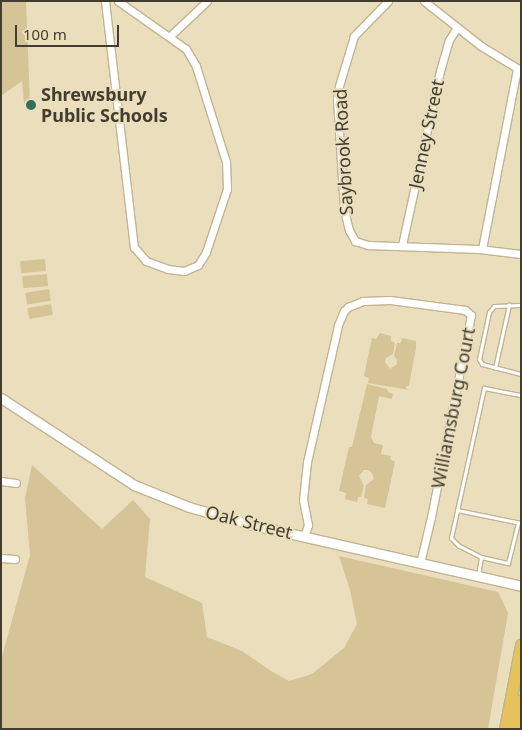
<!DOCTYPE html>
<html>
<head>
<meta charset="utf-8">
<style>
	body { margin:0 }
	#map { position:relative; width:522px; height:730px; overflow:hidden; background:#eadebc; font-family:"Noto Sans",sans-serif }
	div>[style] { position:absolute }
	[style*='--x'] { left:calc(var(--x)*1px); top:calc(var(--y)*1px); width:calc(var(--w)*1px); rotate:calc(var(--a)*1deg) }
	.green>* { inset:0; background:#d4c496; transform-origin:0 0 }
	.roads { filter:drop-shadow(1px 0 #c0b493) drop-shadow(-1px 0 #c0b493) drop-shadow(0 1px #c0b493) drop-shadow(0 -1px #c0b493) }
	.service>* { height:3px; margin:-1.5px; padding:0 1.5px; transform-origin:1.5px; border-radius:1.5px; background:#fff }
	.minor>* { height:7px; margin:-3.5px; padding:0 3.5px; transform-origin:3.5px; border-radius:3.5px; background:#fff }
	.tertiary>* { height:9px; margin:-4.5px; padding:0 4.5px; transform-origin:4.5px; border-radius:4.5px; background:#fff }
	.trunk>* { height:11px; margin:-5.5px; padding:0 5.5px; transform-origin:5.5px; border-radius:5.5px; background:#e4c35c }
	.dots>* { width:14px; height:14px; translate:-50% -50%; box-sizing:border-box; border:2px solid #eadebc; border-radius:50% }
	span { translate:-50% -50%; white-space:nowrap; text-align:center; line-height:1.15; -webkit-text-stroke:4px #eadebc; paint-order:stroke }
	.poi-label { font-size:18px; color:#423d2f; font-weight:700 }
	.left { translate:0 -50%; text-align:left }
	.street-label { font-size:18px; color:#423d2f }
	.frame { position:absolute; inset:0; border:2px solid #423d2f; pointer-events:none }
	.scale { position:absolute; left:15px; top:25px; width:104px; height:22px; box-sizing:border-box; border:2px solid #423d2f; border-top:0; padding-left:6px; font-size:15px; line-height:18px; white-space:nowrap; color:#423d2f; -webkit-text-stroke:4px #eadebc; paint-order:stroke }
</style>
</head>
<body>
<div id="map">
	<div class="green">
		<div style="clip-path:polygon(1px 1px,26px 1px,30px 104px,24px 104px,22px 81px,1px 96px)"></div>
		<div style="left:45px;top:259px;width:12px;height:25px;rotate:85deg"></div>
		<div style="left:47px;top:274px;width:12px;height:25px;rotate:85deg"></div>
		<div style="left:49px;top:289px;width:12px;height:24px;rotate:81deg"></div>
		<div style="left:51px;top:304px;width:11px;height:24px;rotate:80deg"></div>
		<div style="clip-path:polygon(380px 333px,391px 336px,391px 341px,395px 343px,393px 354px,386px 358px,385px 362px,390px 369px,397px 364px,397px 360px,394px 356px,397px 343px,401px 343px,402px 338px,416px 341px,416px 349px,409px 385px,405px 388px,409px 390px,368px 383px,369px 378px,364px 376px,372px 338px,376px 339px)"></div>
		<div style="clip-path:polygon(367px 384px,387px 389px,388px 392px,393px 394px,392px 399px,379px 396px,371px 437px,374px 443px,383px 445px,381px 454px,391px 456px,390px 459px,395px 462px,385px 508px,367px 504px,368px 499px,364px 498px,366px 485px,374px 479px,372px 473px,368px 470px,364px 470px,359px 476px,364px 486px,361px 497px,358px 497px,357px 502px,345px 499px,346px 493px,339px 491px,349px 447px,352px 447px)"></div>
		<div style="clip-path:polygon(32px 465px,102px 529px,133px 500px,150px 519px,145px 577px,202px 603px,207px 637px,242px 651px,271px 671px,289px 681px,312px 674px,344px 648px,357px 624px,350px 590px,339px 556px,498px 592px,508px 613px,488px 729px,1px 729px,1px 660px,30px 555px,25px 498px)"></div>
	</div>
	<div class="roads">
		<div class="service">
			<div style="--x:521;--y:305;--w:27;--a:178"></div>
			<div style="--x:494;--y:306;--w:8;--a:130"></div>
			<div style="--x:489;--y:312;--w:48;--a:102"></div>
			<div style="--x:479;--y:359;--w:6;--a:59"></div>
			<div style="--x:482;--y:364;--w:40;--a:14.4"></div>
			<div style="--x:495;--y:368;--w:65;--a:-77.5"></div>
			<div style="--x:457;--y:510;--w:65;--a:11.5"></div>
			<div style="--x:481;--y:557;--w:28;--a:13"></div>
			<div style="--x:508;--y:563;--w:41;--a:-76"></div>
			<div style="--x:478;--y:576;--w:19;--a:-81"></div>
			<div style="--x:481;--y:557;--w:25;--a:-153"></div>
			<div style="--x:459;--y:546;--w:11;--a:-135"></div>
			<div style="--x:451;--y:538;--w:154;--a:-77.6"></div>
			<div style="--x:484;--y:388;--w:38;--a:11"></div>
		</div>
		<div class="minor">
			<div style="--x:105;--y:1;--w:248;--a:83.3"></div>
			<div style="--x:134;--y:247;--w:18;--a:49"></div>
			<div style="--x:146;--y:261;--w:23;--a:20"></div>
			<div style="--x:168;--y:269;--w:16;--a:7"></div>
			<div style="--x:184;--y:271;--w:15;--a:-23"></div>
			<div style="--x:198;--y:265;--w:15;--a:-58"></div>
			<div style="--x:206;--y:252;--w:66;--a:-71.6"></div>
			<div style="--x:227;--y:189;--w:27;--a:-92"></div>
			<div style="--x:226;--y:162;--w:101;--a:-107.4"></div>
			<div style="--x:196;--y:66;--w:20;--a:-120"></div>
			<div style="--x:186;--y:49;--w:83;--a:-144.8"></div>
			<div style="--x:388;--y:1;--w:49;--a:134.2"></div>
			<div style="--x:354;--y:36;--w:52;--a:106.7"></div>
			<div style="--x:339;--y:86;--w:13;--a:99"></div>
			<div style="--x:337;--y:99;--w:111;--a:86.4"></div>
			<div style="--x:344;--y:210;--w:21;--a:76"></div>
			<div style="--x:349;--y:230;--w:13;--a:61"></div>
			<div style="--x:355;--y:241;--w:14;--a:17"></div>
			<div style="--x:368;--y:245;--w:111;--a:2.1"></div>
			<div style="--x:479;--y:249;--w:42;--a:6.8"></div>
			<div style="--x:424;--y:1;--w:73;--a:38.3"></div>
			<div style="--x:481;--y:46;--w:46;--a:31.6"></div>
			<div style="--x:170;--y:36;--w:51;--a:-43.4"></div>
			<div style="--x:402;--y:245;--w:178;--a:-77.7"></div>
			<div style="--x:440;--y:71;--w:32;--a:-74"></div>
			<div style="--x:449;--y:40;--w:15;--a:-58"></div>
			<div style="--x:482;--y:249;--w:183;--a:-79"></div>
			<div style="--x:1;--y:481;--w:15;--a:8"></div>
			<div style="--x:304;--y:536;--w:12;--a:-70"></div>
			<div style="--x:308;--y:525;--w:25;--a:-101"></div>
			<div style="--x:303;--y:500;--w:38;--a:-84"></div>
			<div style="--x:307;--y:462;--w:140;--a:-77.2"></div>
			<div style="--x:338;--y:325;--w:15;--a:-67"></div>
			<div style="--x:344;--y:311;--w:6;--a:-45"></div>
			<div style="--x:348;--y:307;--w:16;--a:-22"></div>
			<div style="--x:363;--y:301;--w:27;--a:-2"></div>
			<div style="--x:390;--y:300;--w:76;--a:7.6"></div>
			<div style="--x:465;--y:310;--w:8;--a:40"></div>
			<div style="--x:471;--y:315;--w:206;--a:101.2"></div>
			<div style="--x:431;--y:517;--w:47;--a:103.4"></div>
			<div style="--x:1;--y:558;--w:14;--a:4"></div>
		</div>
		<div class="tertiary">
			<div style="--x:1;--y:398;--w:159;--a:33.2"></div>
			<div style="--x:134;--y:485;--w:59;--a:21.8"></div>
			<div style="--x:189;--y:507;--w:66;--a:15.7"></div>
			<div style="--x:253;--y:525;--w:275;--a:12.8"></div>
		</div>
		<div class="trunk">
			<div style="--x:505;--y:729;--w:86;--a:-79.2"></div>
			<div style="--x:515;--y:729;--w:30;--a:-78"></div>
		</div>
	</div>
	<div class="dots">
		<div style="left:31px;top:105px;background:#2f6f5d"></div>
	</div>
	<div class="poi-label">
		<span class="left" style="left:41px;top:105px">Shrewsbury<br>Public Schools</span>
	</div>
	<div class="street-label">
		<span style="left:426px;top:134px;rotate:-78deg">Jenney Street</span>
		<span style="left:343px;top:152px;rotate:-93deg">Saybrook Road</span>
		<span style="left:453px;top:408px;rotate:-79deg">Williamsburg Court</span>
		<span style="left:249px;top:522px;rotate:14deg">Oak Street</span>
	</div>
	<div class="frame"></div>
	<div class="scale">100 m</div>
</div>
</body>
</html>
